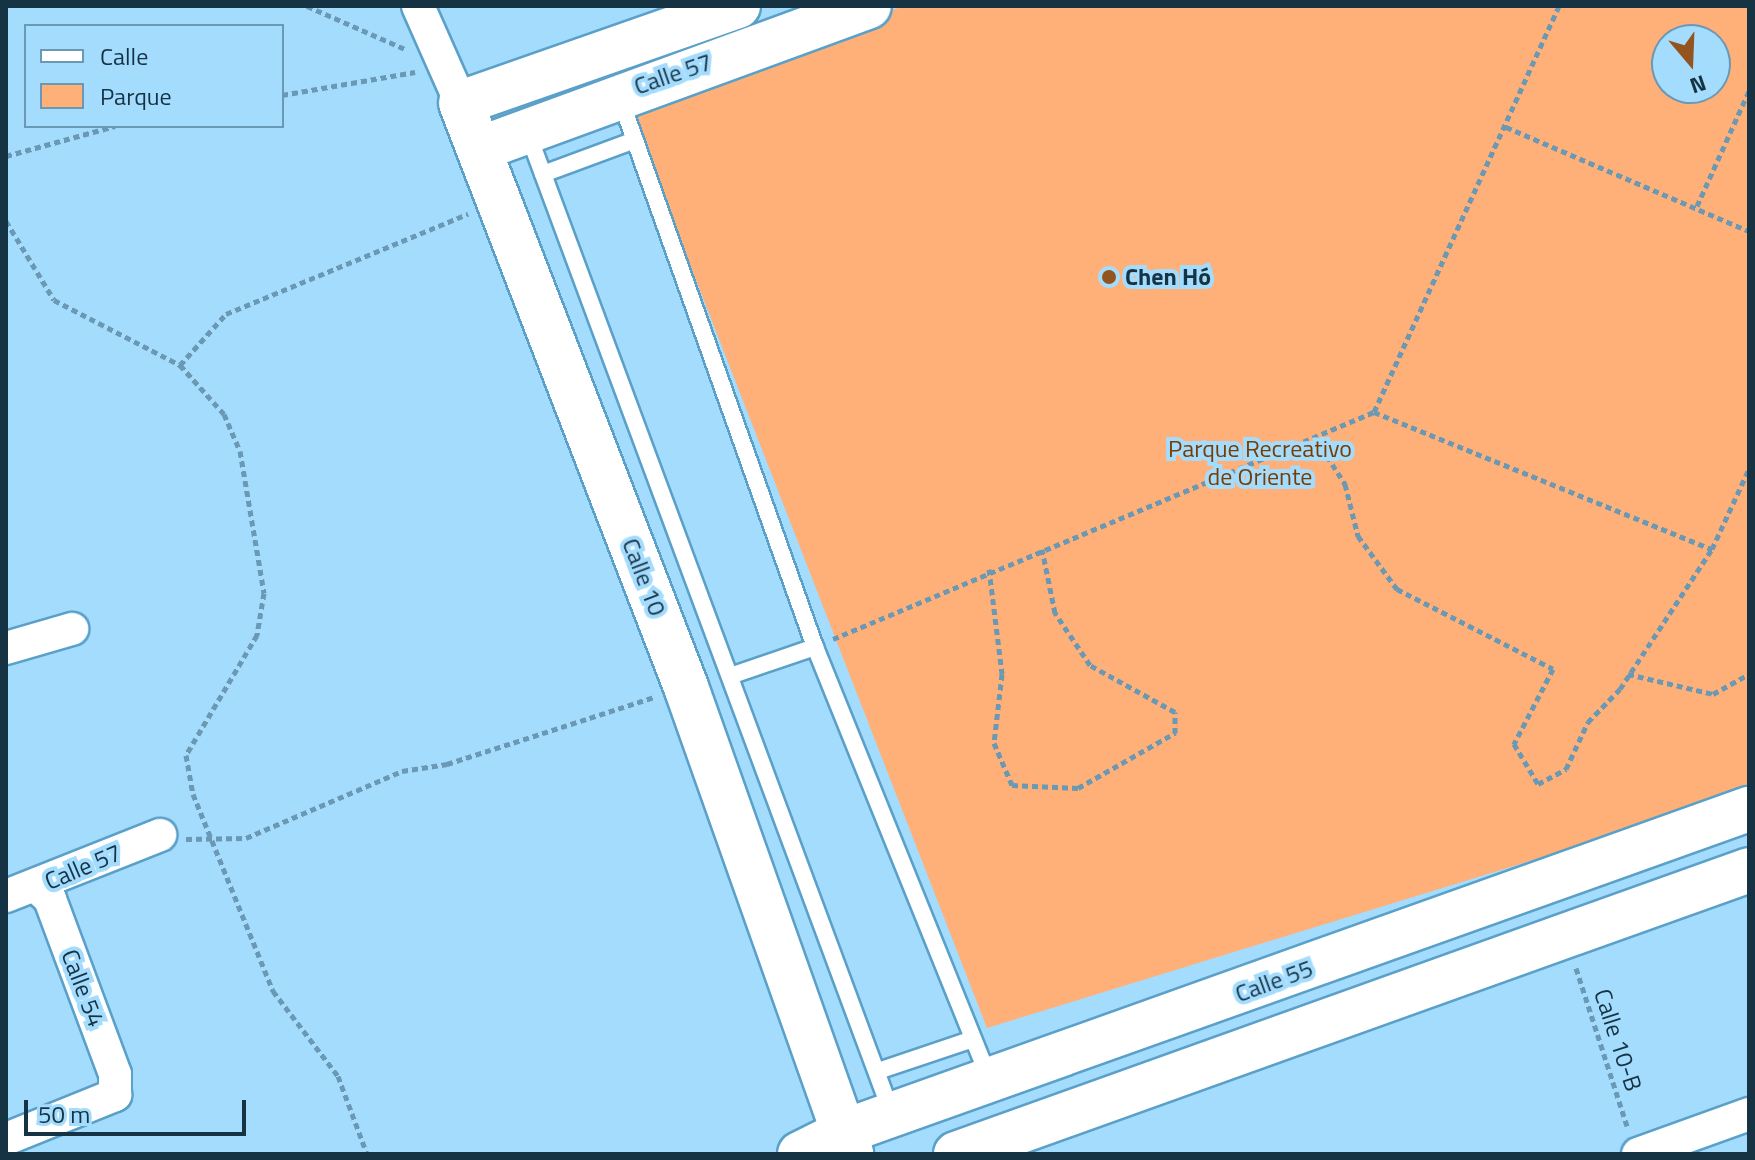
<!DOCTYPE html>
<html>
<head>
<meta charset="utf-8">
<style>
	body { margin:0 }
	#map { position:relative; width:1755px; height:1160px; overflow:hidden; background:#a4dcfe; font-family:"Titillium Web",sans-serif }
	div>[style] { position:absolute }
	[style*='--x'] { left:calc(var(--x)*1px); top:calc(var(--y)*1px); width:calc(var(--w)*1px); rotate:calc(var(--a)*1deg) }
	.green>* { inset:0; background:#feb078 }
	.path>* { height:5px; margin-top:-2.5px; transform-origin:0; background:repeating-linear-gradient(90deg,#6b98b3 0 6px,transparent 0 10px) }
	.roads { filter:drop-shadow(2px 0 #5aa0c8) drop-shadow(-2px 0 #5aa0c8) drop-shadow(0 2px #5aa0c8) drop-shadow(0 -2px #5aa0c8) }
	.lane>* { height:16px; margin:-8px; padding:0 8px; transform-origin:8px; border-radius:8px; background:#fff }
	.street>* { height:32px; margin:-16px; padding:0 16px; transform-origin:16px; border-radius:16px; background:#fff }
	.secondary>* { height:44px; margin:-22px; padding:0 22px; transform-origin:22px; border-radius:22px; background:#fff }
	.dots>* { width:22px; height:22px; translate:-50% -50%; box-sizing:border-box; border:4px solid #a4dcfe; border-radius:50% }
	span { translate:-50% -50%; white-space:nowrap; text-align:center; line-height:1.15; -webkit-text-stroke:8px #a4dcfe; paint-order:stroke }
	.street-label { font-size:24px; color:#163344 }
	.poi-label { font-size:24px; color:#163344; font-weight:700 }
	.left { translate:0 -50%; text-align:left }
	.park-label { font-size:24px; color:#793c00 }
	.frame { position:absolute; inset:0; border:8px solid #163344; pointer-events:none }
	.legend { position:absolute; left:24px; top:24px; width:260px; height:104px; box-sizing:border-box; background:#a4dcfe; border:2px solid #6b98b4; margin:0; padding:10px 14px; list-style:none; font-size:24px; color:#163344 }
	.legend li { display:flex; align-items:center; gap:16px; height:40px }
	.legend b { width:40px; border:2px solid #6b98b4 }
	.north { position:absolute; left:1651px; top:24px; width:80px; height:80px; box-sizing:border-box; background:#a4dcfe; border:2px solid #6b98b4; border-radius:50%; rotate:161deg; font-size:22px; font-weight:700; line-height:32px; text-align:center; color:#163344 }
	.north::after { content:''; display:block; margin:auto; width:28px; height:36px; background:#94541f; clip-path:polygon(50% 0,100% 100%,50% 72%,0 100%) }
	.scale { position:absolute; left:24px; top:1100px; width:222px; height:36px; box-sizing:border-box; border:4px solid #163344; border-top:0; padding-left:10px; font-size:24px; line-height:28px; white-space:nowrap; color:#163344; -webkit-text-stroke:6px #a4dcfe; paint-order:stroke }
</style>
</head>
<body>
<div id="map">
	<div class="green">
		<div style="clip-path:polygon(evenodd,904px 6px,1749px 6px,1749px 787px,1725px 801px,987px 1028px,628px 105px,904px 6px,1667px 40px,1715px 40px,1715px 88px,1667px 88px,1667px 40px)"></div>
	</div>
	<div class="path">
		<div style="--x:307;--y:6;--w:107;--a:23.7"></div>
		<div style="--x:1559;--y:6;--w:446;--a:114.5"></div>
		<div style="--x:1374;--y:412;--w:365;--a:22.1"></div>
		<div style="--x:1712;--y:549;--w:88;--a:-65.2"></div>
		<div style="--x:282;--y:95;--w:135;--a:-9.8"></div>
		<div style="--x:1506;--y:127;--w:264;--a:23.2"></div>
		<div style="--x:6;--y:156;--w:113;--a:-15.4"></div>
		<div style="--x:1697;--y:206;--w:126;--a:-65.7"></div>
		<div style="--x:6;--y:221;--w:92;--a:58.7"></div>
		<div style="--x:54;--y:300;--w:142;--a:27.3"></div>
		<div style="--x:180;--y:365;--w:66;--a:48.1"></div>
		<div style="--x:224;--y:414;--w:40;--a:66.6"></div>
		<div style="--x:240;--y:451;--w:144;--a:80.4"></div>
		<div style="--x:264;--y:593;--w:43;--a:99.5"></div>
		<div style="--x:257;--y:635;--w:139;--a:120.6"></div>
		<div style="--x:186;--y:755;--w:40;--a:80"></div>
		<div style="--x:193;--y:794;--w:213;--a:67.9"></div>
		<div style="--x:273;--y:991;--w:107;--a:52.6"></div>
		<div style="--x:338;--y:1076;--w:83;--a:69.6"></div>
		<div style="--x:180;--y:365;--w:69;--a:-48"></div>
		<div style="--x:226;--y:314;--w:262;--a:-22.5"></div>
		<div style="--x:1316;--y:439;--w:54;--a:57.2"></div>
		<div style="--x:1345;--y:484;--w:54;--a:76"></div>
		<div style="--x:1358;--y:536;--w:66;--a:53.7"></div>
		<div style="--x:1397;--y:589;--w:175;--a:27.1"></div>
		<div style="--x:1553;--y:669;--w:85;--a:117.5"></div>
		<div style="--x:1514;--y:744;--w:47;--a:59"></div>
		<div style="--x:1538;--y:784;--w:32;--a:-28"></div>
		<div style="--x:1566;--y:769;--w:52;--a:-64.9"></div>
		<div style="--x:1588;--y:722;--w:46;--a:-45.9"></div>
		<div style="--x:1620;--y:689;--w:168;--a:-56.7"></div>
		<div style="--x:989;--y:569;--w:106;--a:82.9"></div>
		<div style="--x:1002;--y:674;--w:69;--a:96.6"></div>
		<div style="--x:994;--y:743;--w:46;--a:66.8"></div>
		<div style="--x:1012;--y:785;--w:66;--a:2.6"></div>
		<div style="--x:1078;--y:788;--w:112;--a:-29.6"></div>
		<div style="--x:1175;--y:733;--w:21;--a:-90"></div>
		<div style="--x:1175;--y:712;--w:97;--a:-151.1"></div>
		<div style="--x:1090;--y:665;--w:63;--a:-123.9"></div>
		<div style="--x:1055;--y:613;--w:65;--a:-101.5"></div>
		<div style="--x:833;--y:639;--w:587;--a:-22.76"></div>
		<div style="--x:1628;--y:674;--w:87;--a:13.2"></div>
		<div style="--x:1713;--y:694;--w:41;--a:-29.1"></div>
		<div style="--x:186;--y:839;--w:60;--a:-1"></div>
		<div style="--x:246;--y:838;--w:170;--a:-23.2"></div>
		<div style="--x:402;--y:771;--w:46;--a:-8.8"></div>
		<div style="--x:447;--y:764;--w:219;--a:-17.9"></div>
		<div style="--x:1576;--y:968;--w:166;--a:72.1"></div>
	</div>
	<div class="roads">
		<div class="lane">
			<div style="--x:621;--y:101;--w:579;--a:70.44"></div>
			<div style="--x:815;--y:647;--w:465;--a:68"></div>
			<div style="--x:527;--y:131;--w:1049;--a:69.63"></div>
			<div style="--x:543;--y:174;--w:98;--a:-20.3"></div>
			<div style="--x:733;--y:675;--w:87;--a:-18.9"></div>
			<div style="--x:878;--y:1071;--w:100;--a:-18.6"></div>
		</div>
		<div class="street">
			<div style="--x:418;--y:6;--w:106;--a:66.1"></div>
			<div style="--x:6;--y:648;--w:69;--a:-16.1"></div>
			<div style="--x:6;--y:896;--w:166;--a:-21.6"></div>
			<div style="--x:6;--y:1139;--w:118;--a:-22"></div>
			<div style="--x:115;--y:1095;--w:21;--a:-90"></div>
			<div style="--x:115;--y:1074;--w:187;--a:-110.4"></div>
			<div style="--x:50;--y:899;--w:18;--a:-137"></div>
			<div style="--x:1638;--y:1154;--w:118;--a:-19.8"></div>
		</div>
		<div class="secondary">
			<div style="--x:738;--y:6;--w:293;--a:160.7"></div>
			<div style="--x:461;--y:103;--w:626;--a:68.93"></div>
			<div style="--x:686;--y:687;--w:495;--a:70.5"></div>
			<div style="--x:479;--y:149;--w:415;--a:-20.1"></div>
			<div style="--x:800;--y:1154;--w:51;--a:-26.6"></div>
			<div style="--x:846;--y:1131;--w:959;--a:-19.63"></div>
			<div style="--x:956;--y:1154;--w:842;--a:-19.7"></div>
		</div>
	</div>
	<div class="dots">
		<div style="left:1109px;top:277px;background:#94541f"></div>
	</div>
	<div class="street-label">
		<span style="left:673px;top:74px;rotate:-19deg">Calle 57</span>
		<span style="left:644px;top:577px;rotate:69deg">Calle 10</span>
		<span style="left:83px;top:867px;rotate:-23deg">Calle 57</span>
		<span style="left:1274px;top:981px;rotate:-20deg">Calle 55</span>
		<span style="left:83px;top:988px;rotate:69deg">Calle 54</span>
		<span style="left:1618px;top:1040px;rotate:72deg">Calle 10-B</span>
	</div>
	<div class="poi-label">
		<span class="left" style="left:1125px;top:277px">Chen Hó</span>
	</div>
	<div class="park-label">
		<span style="left:1260px;top:463px">Parque Recreativo<br>de Oriente</span>
	</div>
	<div class="frame"></div>
	<ul class="legend">
	<li><b style="height:10px;background:#fff"></b>Calle</li>
	<li><b style="height:22px;background:#feb078"></b>Parque</li>
	</ul>
	<div class="north">N</div>
	<div class="scale">50 m</div>
</div>
</body>
</html>
